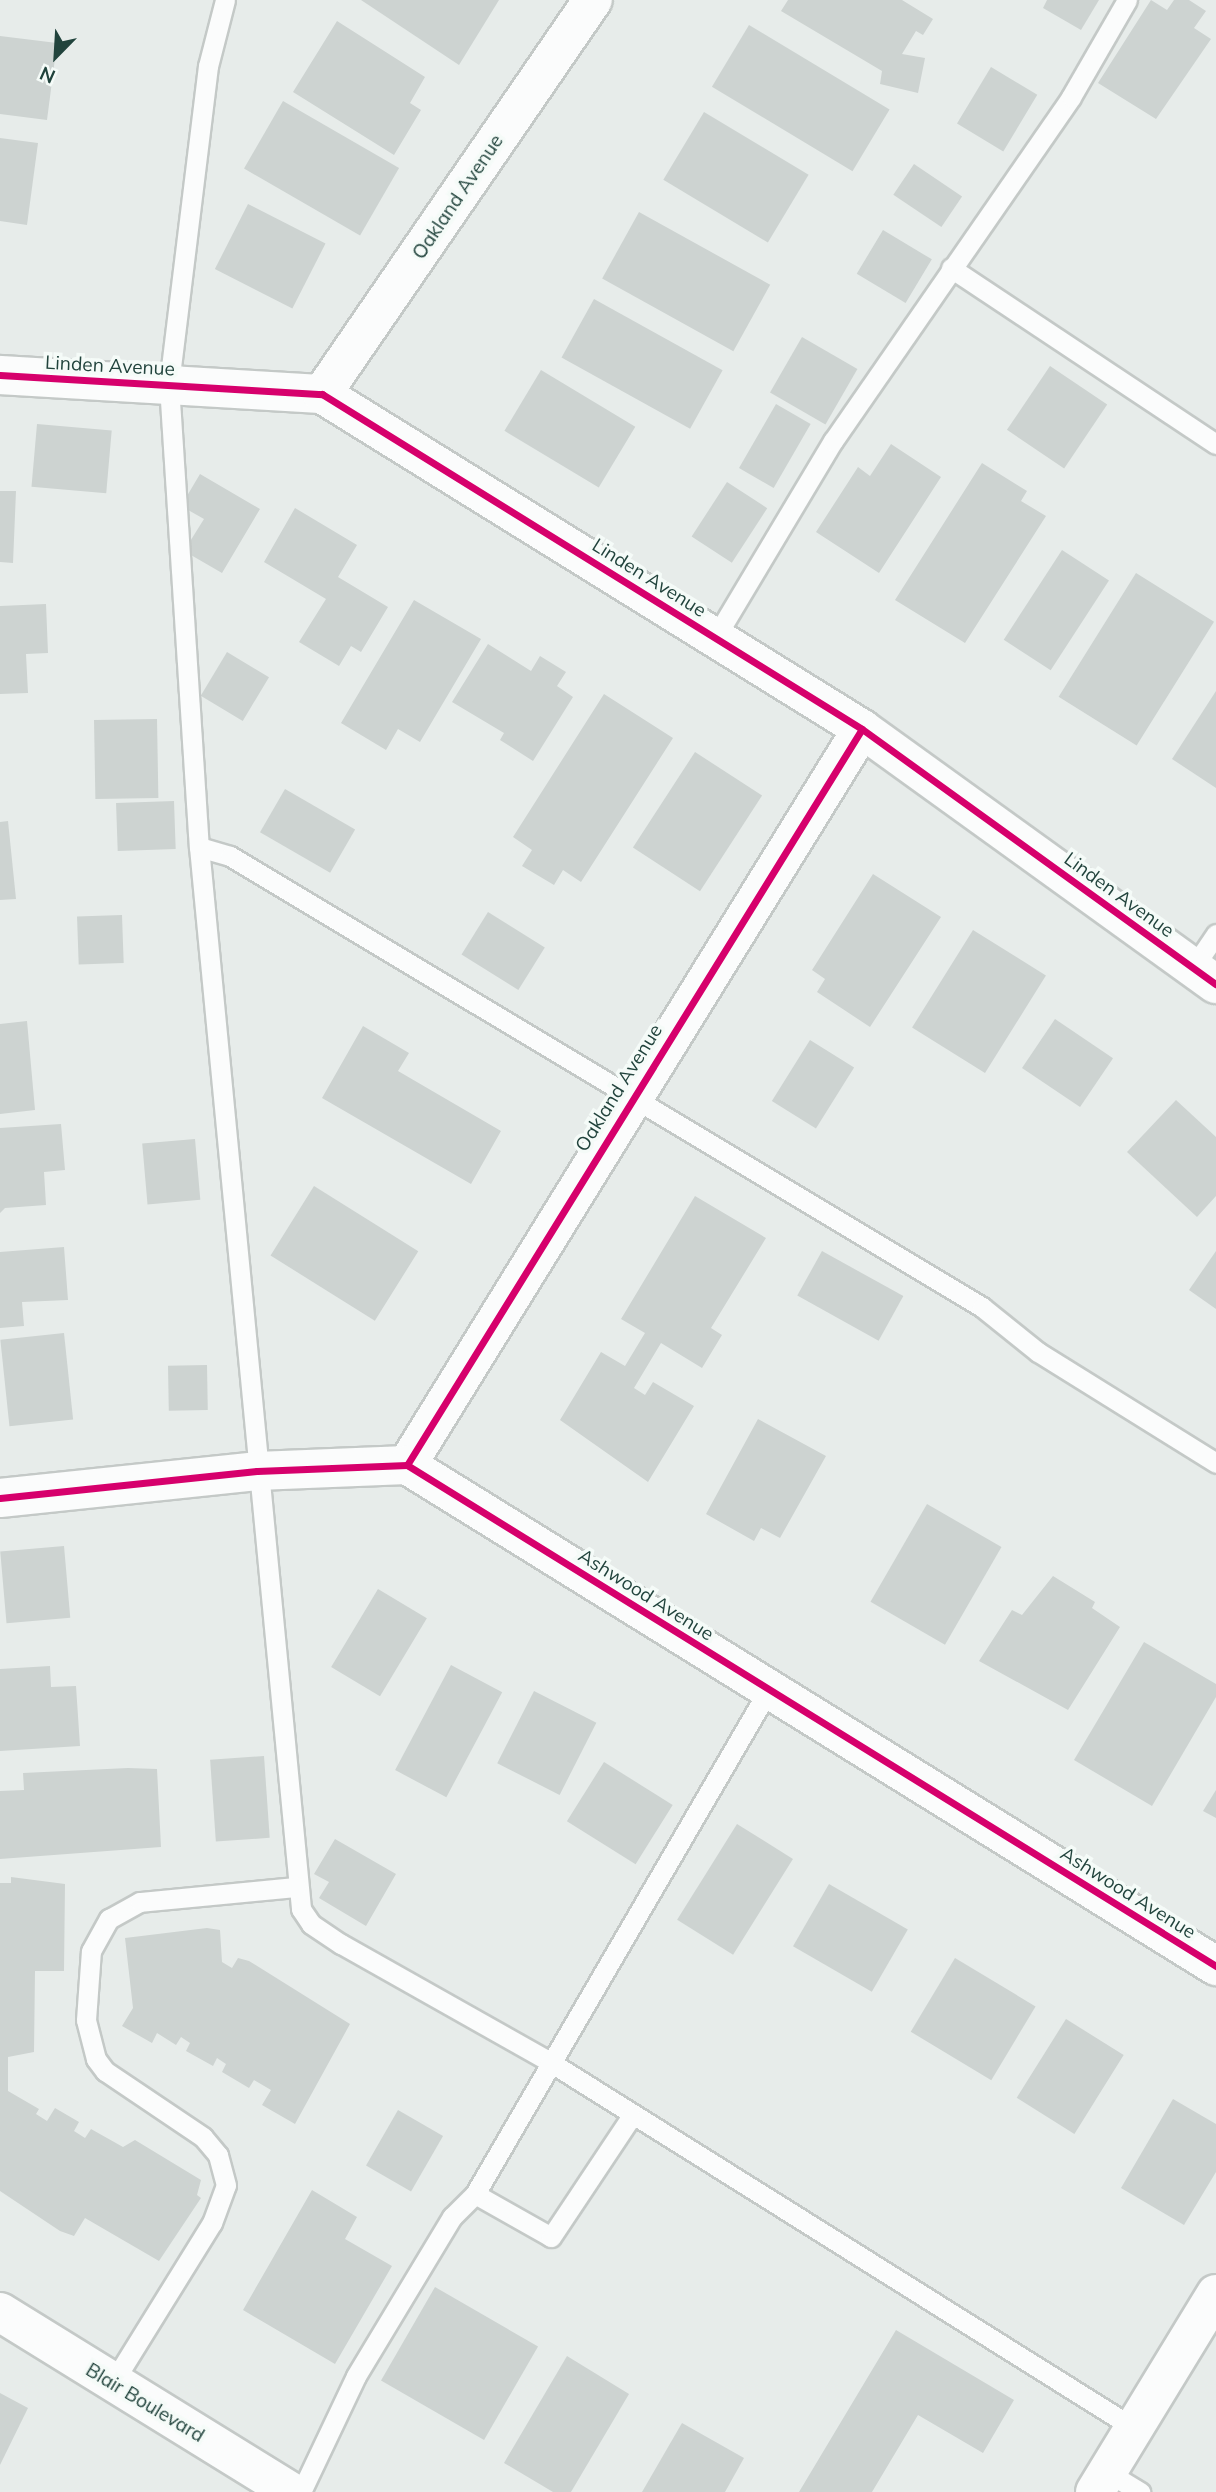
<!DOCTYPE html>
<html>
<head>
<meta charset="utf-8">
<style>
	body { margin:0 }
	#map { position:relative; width:1216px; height:2492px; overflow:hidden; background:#e7ecea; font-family:Mulish,sans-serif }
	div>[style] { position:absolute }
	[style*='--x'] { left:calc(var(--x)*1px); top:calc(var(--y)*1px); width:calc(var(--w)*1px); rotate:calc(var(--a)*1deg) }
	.building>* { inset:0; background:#cdd3d1; transform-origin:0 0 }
	.roads { filter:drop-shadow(2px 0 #c4c9c7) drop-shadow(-2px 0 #c4c9c7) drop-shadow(0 2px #c4c9c7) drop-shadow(0 -2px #c4c9c7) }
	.service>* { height:19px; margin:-9.5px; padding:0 9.5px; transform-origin:9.5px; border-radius:9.5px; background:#fbfcfc }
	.minor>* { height:38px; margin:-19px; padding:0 19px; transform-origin:19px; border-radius:19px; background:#fbfcfc }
	.cycleway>* { height:7px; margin:-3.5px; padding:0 3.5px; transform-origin:3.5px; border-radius:3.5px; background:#d6006c }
	span { translate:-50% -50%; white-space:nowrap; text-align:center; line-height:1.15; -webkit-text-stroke:7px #f5fbf8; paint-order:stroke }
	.street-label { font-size:19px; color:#21433c }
	.north { position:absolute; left:21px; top:21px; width:70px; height:70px; -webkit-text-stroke:5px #f5fbf8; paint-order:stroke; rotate:204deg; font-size:19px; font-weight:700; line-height:28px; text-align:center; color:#21433c }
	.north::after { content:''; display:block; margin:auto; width:24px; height:32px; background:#21433c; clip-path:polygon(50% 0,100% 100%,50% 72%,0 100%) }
</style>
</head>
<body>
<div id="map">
	<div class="building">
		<div style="clip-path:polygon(361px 0,499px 0,459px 65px)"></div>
		<div style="clip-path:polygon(788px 0,902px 0,933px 19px,923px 35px,916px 31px,902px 54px,925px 58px,918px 93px,880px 84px,882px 71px,781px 11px)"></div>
		<div style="clip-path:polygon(1047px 0,1099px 0,1081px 30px,1043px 8px)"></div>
		<div style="clip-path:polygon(1151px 0,1167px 10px,1174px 0,1189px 0,1206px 11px,1194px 28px,1211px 39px,1156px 119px,1098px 83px)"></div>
		<div style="clip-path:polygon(337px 21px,425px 77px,410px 103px,421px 110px,394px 155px,293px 92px)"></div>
		<div style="left:749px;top:25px;width:164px;height:72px;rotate:31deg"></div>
		<div style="clip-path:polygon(0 36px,57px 43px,47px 120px,0 114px)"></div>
		<div style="left:991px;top:67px;width:54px;height:66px;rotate:31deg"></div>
		<div style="left:283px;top:101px;width:134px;height:78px;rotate:30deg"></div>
		<div style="left:704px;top:112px;width:122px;height:79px;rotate:31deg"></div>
		<div style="clip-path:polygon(0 138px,38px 143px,27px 225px,0 221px)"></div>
		<div style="left:914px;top:164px;width:58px;height:37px;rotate:34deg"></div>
		<div style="left:248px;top:204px;width:87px;height:73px;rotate:27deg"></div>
		<div style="left:639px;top:212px;width:150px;height:76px;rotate:29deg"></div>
		<div style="left:883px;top:230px;width:57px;height:51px;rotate:31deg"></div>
		<div style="left:594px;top:299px;width:147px;height:67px;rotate:29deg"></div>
		<div style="left:802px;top:337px;width:64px;height:64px;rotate:30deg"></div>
		<div style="left:1050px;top:366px;width:69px;height:77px;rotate:34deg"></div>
		<div style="left:541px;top:370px;width:110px;height:71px;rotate:31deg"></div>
		<div style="left:776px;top:404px;width:40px;height:74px;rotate:30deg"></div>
		<div style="left:37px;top:424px;width:75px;height:63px;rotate:5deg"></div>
		<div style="clip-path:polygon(891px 444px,941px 477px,879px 573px,816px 532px,858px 467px,870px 476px)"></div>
		<div style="clip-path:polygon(982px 463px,1027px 491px,1021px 501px,1046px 516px,965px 643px,895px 600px)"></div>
		<div style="clip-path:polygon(200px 474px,260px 509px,222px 573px,184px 551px,204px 519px,181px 506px)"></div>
		<div style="left:727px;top:482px;width:48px;height:65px;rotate:33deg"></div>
		<div style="clip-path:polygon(0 491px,16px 491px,13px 563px,0 562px)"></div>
		<div style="clip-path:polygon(295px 508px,357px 545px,338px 577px,388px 607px,361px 652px,351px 646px,339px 666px,299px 642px,326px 599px,264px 562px)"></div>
		<div style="left:1062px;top:550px;width:56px;height:107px;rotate:33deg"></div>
		<div style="left:1136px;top:573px;width:92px;height:146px;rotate:32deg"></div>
		<div style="clip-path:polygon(414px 600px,481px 639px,420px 742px,398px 729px,386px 750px,341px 723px)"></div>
		<div style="clip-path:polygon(46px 604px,48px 653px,26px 654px,28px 693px,0 694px,0 606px)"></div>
		<div style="clip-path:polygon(488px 644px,531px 671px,540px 656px,566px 672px,557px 686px,573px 697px,533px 761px,500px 740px,504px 733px,452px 702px)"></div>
		<div style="left:227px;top:652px;width:49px;height:51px;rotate:31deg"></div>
		<div style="clip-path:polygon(1216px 691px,1216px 788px,1172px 759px)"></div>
		<div style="clip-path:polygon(604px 694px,673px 738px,581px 882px,563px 870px,554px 885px,522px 866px,532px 850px,513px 837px)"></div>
		<div style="left:157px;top:719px;width:79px;height:63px;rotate:89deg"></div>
		<div style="left:695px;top:752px;width:80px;height:114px;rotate:33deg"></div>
		<div style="left:285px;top:789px;width:81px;height:50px;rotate:30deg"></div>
		<div style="left:174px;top:801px;width:48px;height:58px;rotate:88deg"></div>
		<div style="clip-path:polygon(8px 821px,16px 899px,0 900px,0 822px)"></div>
		<div style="clip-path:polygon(873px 874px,941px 917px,870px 1027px,817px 992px,825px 979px,812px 970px)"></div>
		<div style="left:488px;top:912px;width:67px;height:50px;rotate:32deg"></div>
		<div style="left:122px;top:915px;width:48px;height:45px;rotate:88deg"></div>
		<div style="left:973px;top:930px;width:86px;height:115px;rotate:32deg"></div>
		<div style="left:1055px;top:1019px;width:70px;height:59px;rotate:34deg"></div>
		<div style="clip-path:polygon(27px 1021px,35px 1110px,0 1114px,0 1024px)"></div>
		<div style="clip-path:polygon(363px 1026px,409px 1053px,398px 1071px,501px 1131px,471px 1184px,322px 1098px)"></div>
		<div style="left:810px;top:1040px;width:52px;height:72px;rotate:32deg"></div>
		<div style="clip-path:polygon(1176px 1100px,1216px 1137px,1216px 1196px,1197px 1217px,1127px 1152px)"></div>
		<div style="clip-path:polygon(61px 1124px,65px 1170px,44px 1172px,46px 1205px,5px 1208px,0 1213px,0 1128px)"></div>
		<div style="left:195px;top:1139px;width:61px;height:53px;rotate:85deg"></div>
		<div style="left:314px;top:1186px;width:123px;height:82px;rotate:32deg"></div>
		<div style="clip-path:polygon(695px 1196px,766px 1238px,711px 1328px,722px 1335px,702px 1368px,661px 1343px,634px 1388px,645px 1395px,653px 1382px,694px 1406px,648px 1482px,560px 1420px,601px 1352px,625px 1366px,645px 1333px,621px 1319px)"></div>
		<div style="clip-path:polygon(64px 1247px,68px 1300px,22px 1302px,24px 1326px,0 1328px,0 1252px)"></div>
		<div style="left:822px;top:1251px;width:93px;height:51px;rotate:29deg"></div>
		<div style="clip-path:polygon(1216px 1251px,1216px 1309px,1189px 1290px)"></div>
		<div style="left:64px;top:1333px;width:87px;height:64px;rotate:84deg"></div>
		<div style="left:207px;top:1365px;width:45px;height:39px;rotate:89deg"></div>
		<div style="clip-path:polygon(758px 1419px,826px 1456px,780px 1538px,761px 1528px,754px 1541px,706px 1514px)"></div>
		<div style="left:927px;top:1504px;width:86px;height:113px;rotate:30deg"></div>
		<div style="left:64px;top:1546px;width:72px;height:64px;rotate:85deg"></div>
		<div style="clip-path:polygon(1053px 1576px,1095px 1602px,1092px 1608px,1120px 1627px,1068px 1710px,979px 1661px,1012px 1610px,1022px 1615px)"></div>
		<div style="left:378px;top:1589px;width:57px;height:91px;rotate:31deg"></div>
		<div style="clip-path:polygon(1144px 1642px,1216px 1684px,1216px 1697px,1152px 1806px,1074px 1760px)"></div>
		<div style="left:451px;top:1665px;width:58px;height:119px;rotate:28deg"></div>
		<div style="clip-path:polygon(50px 1666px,51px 1687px,76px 1686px,80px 1746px,0 1751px,0 1669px)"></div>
		<div style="left:534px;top:1691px;width:70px;height:81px;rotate:27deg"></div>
		<div style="left:264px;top:1756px;width:82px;height:54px;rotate:86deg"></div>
		<div style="left:604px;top:1762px;width:81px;height:70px;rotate:32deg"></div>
		<div style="clip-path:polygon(128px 1768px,157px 1769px,161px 1847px,0 1859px,0 1791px,24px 1790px,23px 1773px)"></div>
		<div style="clip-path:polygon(1216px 1790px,1216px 1818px,1203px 1811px)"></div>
		<div style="left:737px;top:1824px;width:66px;height:113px;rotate:32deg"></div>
		<div style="clip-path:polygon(335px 1839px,396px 1874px,366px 1926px,319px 1898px,329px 1882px,314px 1874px)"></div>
		<div style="clip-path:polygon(11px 1877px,65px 1884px,64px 1971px,35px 1971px,34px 2052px,8px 2057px,8px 2091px,39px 2109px,36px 2114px,47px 2121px,55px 2108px,79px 2122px,74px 2131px,85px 2138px,91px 2129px,123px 2147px,135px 2140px,201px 2180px,197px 2195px,201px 2198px,159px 2261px,85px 2218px,74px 2236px,60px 2231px,0 2191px,0 1883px,11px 1883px)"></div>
		<div style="left:829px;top:1884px;width:91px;height:72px;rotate:30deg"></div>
		<div style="clip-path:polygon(207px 1928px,220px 1930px,222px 1962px,232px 1968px,238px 1958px,249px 1961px,350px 2024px,295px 2124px,262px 2105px,271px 2090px,254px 2080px,249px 2088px,222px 2072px,226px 2064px,217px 2058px,213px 2066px,186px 2051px,190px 2043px,181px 2037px,176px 2045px,157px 2033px,152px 2043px,122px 2026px,133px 2008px,125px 1938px)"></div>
		<div style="left:955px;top:1958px;width:94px;height:86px;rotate:31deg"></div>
		<div style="left:1066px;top:2019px;width:68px;height:93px;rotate:32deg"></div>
		<div style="clip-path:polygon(1173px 2099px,1216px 2124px,1216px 2172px,1184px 2225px,1121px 2188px)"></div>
		<div style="left:398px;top:2110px;width:52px;height:64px;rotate:30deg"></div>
		<div style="clip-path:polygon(312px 2190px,357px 2217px,345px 2239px,392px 2266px,335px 2364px,243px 2310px)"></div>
		<div style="left:435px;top:2287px;width:119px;height:108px;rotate:30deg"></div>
		<div style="clip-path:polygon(896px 2330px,1014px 2400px,983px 2453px,918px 2415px,872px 2492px,799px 2492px)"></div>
		<div style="clip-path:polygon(567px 2356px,629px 2394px,571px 2492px,553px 2492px,504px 2463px)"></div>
		<div style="clip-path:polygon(0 2393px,28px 2408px,0 2465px)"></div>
		<div style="clip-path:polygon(682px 2423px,744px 2458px,725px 2492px,642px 2492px)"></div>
	</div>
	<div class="roads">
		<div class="service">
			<div style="--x:225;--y:0;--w:68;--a:104.4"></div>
			<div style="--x:208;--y:66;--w:321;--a:97"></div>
			<div style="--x:169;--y:385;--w:463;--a:86.3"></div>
			<div style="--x:199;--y:847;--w:1067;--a:84.51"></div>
			<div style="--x:301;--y:1909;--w:18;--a:56"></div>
			<div style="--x:311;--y:1924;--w:36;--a:34"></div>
			<div style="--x:341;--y:1944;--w:240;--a:29.4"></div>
			<div style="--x:550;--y:2062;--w:689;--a:32.08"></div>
			<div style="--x:951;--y:268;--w:318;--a:33.6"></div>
			<div style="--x:715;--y:638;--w:230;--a:-59.1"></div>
			<div style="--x:833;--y:441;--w:418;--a:-55.3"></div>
			<div style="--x:1071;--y:97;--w:112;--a:-60"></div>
			<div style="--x:199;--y:847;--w:32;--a:16"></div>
			<div style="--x:230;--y:856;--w:877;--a:30.95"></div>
			<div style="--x:982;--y:1307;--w:72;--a:38.8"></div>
			<div style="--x:1038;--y:1352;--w:210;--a:31.9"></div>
			<div style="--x:1193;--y:968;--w:41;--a:-55.9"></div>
			<div style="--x:475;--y:2194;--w:584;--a:-59.79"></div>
			<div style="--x:112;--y:2384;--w:190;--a:-58.2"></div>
			<div style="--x:212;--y:2223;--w:40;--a:-69.8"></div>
			<div style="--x:226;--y:2185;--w:31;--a:-105"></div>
			<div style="--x:218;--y:2155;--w:23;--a:-130"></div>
			<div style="--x:203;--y:2137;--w:118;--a:-146"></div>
			<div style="--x:105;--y:2071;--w:15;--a:-127"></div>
			<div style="--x:96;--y:2059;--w:40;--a:-104.4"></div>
			<div style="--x:86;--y:2020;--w:69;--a:-85.9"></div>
			<div style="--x:91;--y:1951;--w:37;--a:-61"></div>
			<div style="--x:109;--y:1919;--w:35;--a:-29"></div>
			<div style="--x:140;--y:1902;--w:157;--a:-5.5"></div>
			<div style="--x:1107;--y:2472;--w:39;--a:31"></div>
			<div style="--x:301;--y:2492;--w:128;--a:-64.6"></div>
			<div style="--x:356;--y:2376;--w:186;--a:-58.9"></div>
			<div style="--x:452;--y:2217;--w:33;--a:-45"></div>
			<div style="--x:475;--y:2194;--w:87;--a:29.5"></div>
			<div style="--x:551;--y:2237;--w:144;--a:-56.3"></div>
		</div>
		<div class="minor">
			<div style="--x:0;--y:375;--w:323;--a:3.4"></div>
			<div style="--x:322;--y:394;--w:635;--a:31.81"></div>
			<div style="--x:862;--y:729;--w:436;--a:35.8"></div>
			<div style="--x:322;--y:394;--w:478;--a:-55.5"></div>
			<div style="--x:407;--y:1465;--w:865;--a:-58.28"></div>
			<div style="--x:0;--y:1498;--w:258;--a:-6"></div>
			<div style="--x:257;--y:1471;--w:150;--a:-2.3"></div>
			<div style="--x:407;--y:1465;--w:952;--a:31.77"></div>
			<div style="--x:0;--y:2312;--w:342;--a:31.7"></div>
			<div style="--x:1095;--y:2492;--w:232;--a:-58.6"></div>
		</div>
	</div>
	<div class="cycleway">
		<div style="--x:0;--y:375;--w:323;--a:3.4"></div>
		<div style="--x:322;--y:394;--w:635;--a:31.81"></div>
		<div style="--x:862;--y:729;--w:436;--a:35.8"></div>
		<div style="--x:407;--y:1465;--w:865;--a:-58.28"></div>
		<div style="--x:0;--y:1498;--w:258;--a:-6"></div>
		<div style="--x:257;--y:1471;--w:150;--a:-2.3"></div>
		<div style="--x:407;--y:1465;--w:952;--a:31.77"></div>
	</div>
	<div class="street-label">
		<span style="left:458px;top:197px;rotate:-56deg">Oakland Avenue</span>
		<span style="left:110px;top:366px;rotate:3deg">Linden Avenue</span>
		<span style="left:649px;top:578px;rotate:32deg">Linden Avenue</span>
		<span style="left:1119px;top:895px;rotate:36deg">Linden Avenue</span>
		<span style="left:619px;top:1088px;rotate:-58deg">Oakland Avenue</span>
		<span style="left:646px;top:1595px;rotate:32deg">Ashwood Avenue</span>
		<span style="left:1128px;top:1893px;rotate:32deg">Ashwood Avenue</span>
		<span style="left:145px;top:2403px;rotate:31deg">Blair Boulevard</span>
	</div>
	<div class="north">N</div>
</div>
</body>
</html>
